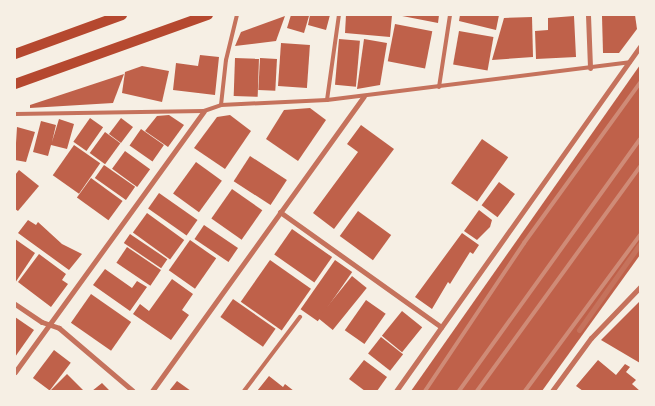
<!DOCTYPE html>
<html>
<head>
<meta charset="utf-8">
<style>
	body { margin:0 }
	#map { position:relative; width:655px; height:406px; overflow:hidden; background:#f6efe4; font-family:Lora,serif }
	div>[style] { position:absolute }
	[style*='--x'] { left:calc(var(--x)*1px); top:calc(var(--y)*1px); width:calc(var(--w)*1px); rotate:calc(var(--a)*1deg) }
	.building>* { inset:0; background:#bf614a; transform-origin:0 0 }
	.service>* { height:4px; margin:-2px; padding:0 2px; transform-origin:2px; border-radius:2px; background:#c5725c }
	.minor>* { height:5px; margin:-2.5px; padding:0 2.5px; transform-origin:2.5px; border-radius:2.5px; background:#c5725c }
	.secondary>* { height:10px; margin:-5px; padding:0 5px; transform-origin:5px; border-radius:5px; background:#b5482f }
	.rail>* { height:4px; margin:-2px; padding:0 2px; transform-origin:2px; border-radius:2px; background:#cf8b77 }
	span { translate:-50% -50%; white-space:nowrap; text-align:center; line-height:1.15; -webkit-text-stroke:4px #f6efe4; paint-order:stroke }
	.frame { position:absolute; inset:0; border:16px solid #f6efe4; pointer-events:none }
</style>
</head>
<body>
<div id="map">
	<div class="building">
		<div style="clip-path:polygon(291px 15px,309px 16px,304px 33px,287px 28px)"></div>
		<div style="clip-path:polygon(330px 15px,326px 30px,308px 25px,310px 15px)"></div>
		<div style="clip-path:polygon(346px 15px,392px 15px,390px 37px,345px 33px)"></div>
		<div style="clip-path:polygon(397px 15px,439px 15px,438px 23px)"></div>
		<div style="clip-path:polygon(460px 15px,499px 15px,496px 30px,459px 21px)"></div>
		<div style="clip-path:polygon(635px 15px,637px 29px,619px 53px,603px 53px,602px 16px)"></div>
		<div style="clip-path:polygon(285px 16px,276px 41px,235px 46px,241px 32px)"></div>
		<div style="clip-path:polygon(574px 16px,576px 57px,536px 59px,535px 31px,548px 30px,548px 18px)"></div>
		<div style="clip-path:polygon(532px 17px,533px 57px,492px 60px,504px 18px)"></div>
		<div style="left:395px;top:24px;width:38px;height:38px;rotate:11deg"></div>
		<div style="left:459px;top:31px;width:35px;height:34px;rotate:10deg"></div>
		<div style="left:339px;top:39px;width:21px;height:46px;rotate:5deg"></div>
		<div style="clip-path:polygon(364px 39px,387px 43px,380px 85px,357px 89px)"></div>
		<div style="left:281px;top:43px;width:29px;height:43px;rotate:4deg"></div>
		<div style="clip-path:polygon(200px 55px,219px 57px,215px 95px,173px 90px,176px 63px,198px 66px)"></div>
		<div style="left:235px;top:58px;width:24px;height:38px;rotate:2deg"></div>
		<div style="left:260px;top:58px;width:17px;height:32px;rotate:3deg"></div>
		<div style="clip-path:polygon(640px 65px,640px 255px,542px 391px,411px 391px)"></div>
		<div style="clip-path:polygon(142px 66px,169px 71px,162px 102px,122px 93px,125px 72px)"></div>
		<div style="clip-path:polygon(124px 74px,113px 103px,30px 108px,30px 105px)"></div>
		<div style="clip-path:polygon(310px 108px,326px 120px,298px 161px,266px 139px,284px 110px)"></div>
		<div style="clip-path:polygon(169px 115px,184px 125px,168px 147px,145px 131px,157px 116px)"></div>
		<div style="clip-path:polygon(230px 115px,251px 131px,225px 169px,194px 148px,217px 117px)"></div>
		<div style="left:90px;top:118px;width:16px;height:29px;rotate:35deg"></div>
		<div style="left:121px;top:118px;width:15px;height:20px;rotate:37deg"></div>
		<div style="clip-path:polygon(59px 119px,74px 124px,67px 149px,51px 145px,48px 156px,33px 152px,41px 121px,56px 125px,52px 142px)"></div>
		<div style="clip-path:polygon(361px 125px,394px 149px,334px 229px,313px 213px,358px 152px,347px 144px)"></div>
		<div style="clip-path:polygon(17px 127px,35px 132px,26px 162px,15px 160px)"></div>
		<div style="left:141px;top:129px;width:28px;height:20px;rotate:35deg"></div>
		<div style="left:105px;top:132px;width:19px;height:26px;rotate:36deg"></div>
		<div style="left:482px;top:139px;width:32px;height:54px;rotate:35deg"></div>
		<div style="left:74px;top:145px;width:32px;height:37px;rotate:35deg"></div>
		<div style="left:125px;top:151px;width:31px;height:22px;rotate:36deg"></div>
		<div style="left:250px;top:156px;width:44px;height:30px;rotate:33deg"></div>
		<div style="left:196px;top:162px;width:32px;height:39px;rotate:36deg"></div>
		<div style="left:104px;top:165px;width:38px;height:16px;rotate:35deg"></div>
		<div style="clip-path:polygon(19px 170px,39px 186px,18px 211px,15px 209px,15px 175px)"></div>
		<div style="left:91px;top:178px;width:39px;height:24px;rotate:36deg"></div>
		<div style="left:499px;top:182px;width:20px;height:29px;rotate:37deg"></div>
		<div style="left:232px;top:189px;width:37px;height:36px;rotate:35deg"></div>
		<div style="left:159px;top:193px;width:47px;height:19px;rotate:35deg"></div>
		<div style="clip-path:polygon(479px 210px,492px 220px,490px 227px,477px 240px,464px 231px)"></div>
		<div style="left:358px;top:211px;width:41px;height:31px;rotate:36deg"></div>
		<div style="left:147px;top:213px;width:46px;height:24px;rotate:36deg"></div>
		<div style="clip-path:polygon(28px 220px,36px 225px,38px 222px,62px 244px,82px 254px,69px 270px,18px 233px)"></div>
		<div style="left:204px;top:225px;width:41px;height:17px;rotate:34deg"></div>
		<div style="left:292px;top:229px;width:49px;height:31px;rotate:35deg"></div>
		<div style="clip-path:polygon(462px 233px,479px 245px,473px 254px,470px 252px,450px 284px,448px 282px,432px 309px,415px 297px)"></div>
		<div style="left:130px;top:234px;width:45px;height:11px;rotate:34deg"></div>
		<div style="clip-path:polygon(15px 239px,35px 253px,15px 283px)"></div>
		<div style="left:190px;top:240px;width:32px;height:37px;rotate:35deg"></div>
		<div style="left:127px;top:247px;width:41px;height:19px;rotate:34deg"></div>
		<div style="clip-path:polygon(39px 254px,66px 274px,62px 280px,68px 284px,51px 307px,18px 282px)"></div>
		<div style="left:270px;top:260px;width:50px;height:51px;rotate:35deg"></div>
		<div style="left:335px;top:260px;width:21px;height:60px;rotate:35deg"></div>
		<div style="clip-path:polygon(105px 269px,132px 288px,137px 281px,147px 287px,130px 311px,93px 285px)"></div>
		<div style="left:352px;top:276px;width:19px;height:54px;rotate:39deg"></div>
		<div style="clip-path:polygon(172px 279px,193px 294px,182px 310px,189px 315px,171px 340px,133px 314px,140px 304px,149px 311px)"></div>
		<div style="left:91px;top:294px;width:49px;height:35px;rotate:35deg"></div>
		<div style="left:233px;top:299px;width:52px;height:22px;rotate:35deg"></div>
		<div style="left:366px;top:300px;width:24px;height:37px;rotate:35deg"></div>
		<div style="clip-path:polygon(640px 301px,640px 363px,601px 340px)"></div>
		<div style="left:402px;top:311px;width:26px;height:32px;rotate:39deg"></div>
		<div style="clip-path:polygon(15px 317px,34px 330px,15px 357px)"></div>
		<div style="left:381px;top:337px;width:28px;height:21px;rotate:38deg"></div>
		<div style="left:54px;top:350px;width:21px;height:35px;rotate:37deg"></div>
		<div style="clip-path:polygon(364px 360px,387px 377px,377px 391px,365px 391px,349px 379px)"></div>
		<div style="clip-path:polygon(598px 360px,616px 375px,625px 364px,630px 367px,626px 372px,636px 380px,632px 384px,640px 391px,583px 391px,576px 386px)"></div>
		<div style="clip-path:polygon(67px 374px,84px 391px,50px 391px)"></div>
		<div style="clip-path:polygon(269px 376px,283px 387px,285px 384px,294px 391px,257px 391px)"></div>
		<div style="clip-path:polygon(177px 381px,191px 391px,169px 391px)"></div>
		<div style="clip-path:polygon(102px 383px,109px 390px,115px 391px,92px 391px)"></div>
	</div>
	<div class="service">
		<div style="--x:439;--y:87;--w:73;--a:-81.3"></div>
		<div style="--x:327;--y:100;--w:86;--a:-82"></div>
		<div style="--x:221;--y:105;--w:45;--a:-83.7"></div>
		<div style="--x:226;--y:60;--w:46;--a:-76.3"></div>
		<div style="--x:15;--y:114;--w:189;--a:-0.9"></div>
		<div style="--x:204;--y:111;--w:18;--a:-19"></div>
		<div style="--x:221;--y:105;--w:106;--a:-2.7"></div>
		<div style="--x:327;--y:100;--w:305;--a:-7.1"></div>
		<div style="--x:244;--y:391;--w:93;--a:-52.9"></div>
	</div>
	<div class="minor">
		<div style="--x:588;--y:15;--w:53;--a:87.8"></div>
		<div style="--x:280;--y:212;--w:198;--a:35.5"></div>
		<div style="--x:15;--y:304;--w:32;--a:34"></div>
		<div style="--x:42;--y:322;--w:18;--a:19"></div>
		<div style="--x:59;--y:328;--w:97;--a:40.4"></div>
		<div style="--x:579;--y:330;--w:105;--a:-54.7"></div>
		<div style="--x:15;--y:372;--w:322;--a:-54.1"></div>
		<div style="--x:152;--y:391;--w:363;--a:-54.3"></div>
		<div style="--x:396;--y:391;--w:422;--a:-54.7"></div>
		<div style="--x:552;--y:391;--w:66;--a:-53.7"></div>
		<div style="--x:591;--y:338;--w:71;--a:-46.1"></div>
	</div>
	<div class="secondary">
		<div style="--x:15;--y:54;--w:114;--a:-20"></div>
		<div style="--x:15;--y:84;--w:205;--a:-19.7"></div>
	</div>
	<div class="rail">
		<div style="--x:425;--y:391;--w:178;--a:-56.2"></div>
		<div style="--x:524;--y:243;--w:198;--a:-54.1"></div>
		<div style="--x:459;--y:391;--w:310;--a:-54.3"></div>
		<div style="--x:477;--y:391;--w:277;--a:-54"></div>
		<div style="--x:525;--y:391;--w:194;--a:-53.6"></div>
	</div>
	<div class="frame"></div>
</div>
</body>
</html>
